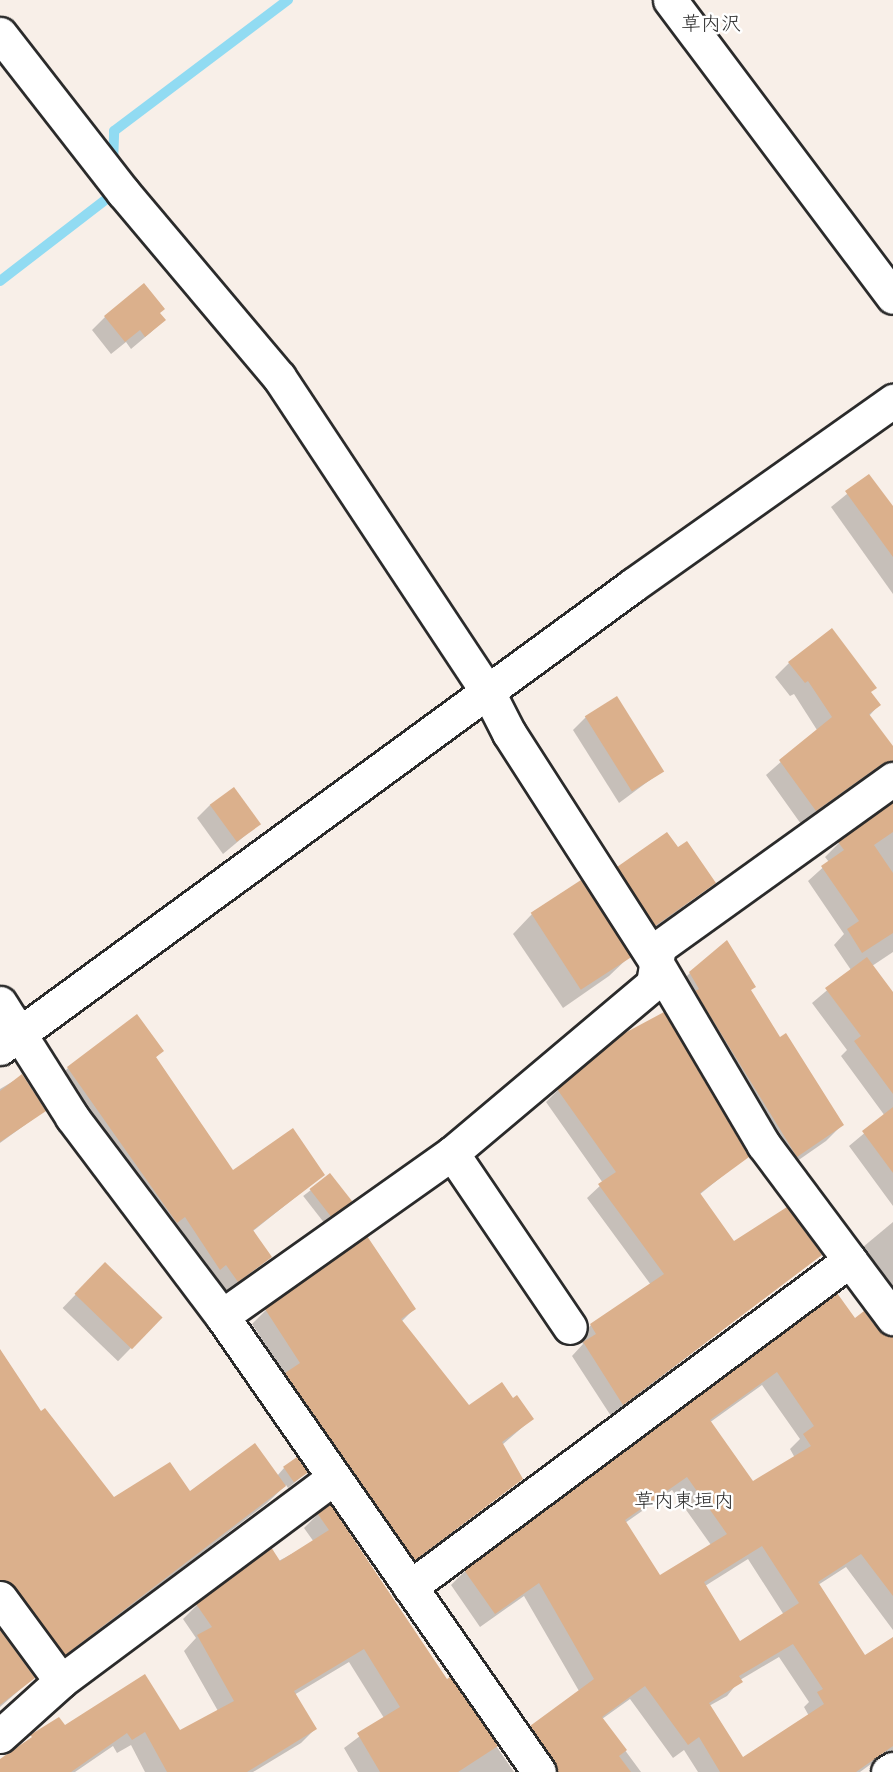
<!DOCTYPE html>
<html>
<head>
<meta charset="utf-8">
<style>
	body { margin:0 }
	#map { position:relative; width:893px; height:1772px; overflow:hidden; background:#f8efe8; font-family:Sriracha,"Klee One",sans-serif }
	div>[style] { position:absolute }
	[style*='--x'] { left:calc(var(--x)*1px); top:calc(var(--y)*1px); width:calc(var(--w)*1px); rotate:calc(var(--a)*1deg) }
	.shadow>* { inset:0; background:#0003; transform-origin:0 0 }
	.stream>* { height:10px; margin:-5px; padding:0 5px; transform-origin:5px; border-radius:5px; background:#91dbf2 }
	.building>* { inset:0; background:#dbb08c; transform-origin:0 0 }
	.roads { filter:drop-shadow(2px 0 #2b2b2b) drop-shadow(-2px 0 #2b2b2b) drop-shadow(0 2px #2b2b2b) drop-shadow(0 -2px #2b2b2b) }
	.minor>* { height:33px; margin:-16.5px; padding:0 16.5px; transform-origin:16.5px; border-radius:16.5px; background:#fff }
	.tertiary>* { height:33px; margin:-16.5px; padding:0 16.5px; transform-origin:16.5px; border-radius:16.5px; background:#fff }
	span { translate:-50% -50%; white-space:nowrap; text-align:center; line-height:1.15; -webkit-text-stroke:5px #fff; paint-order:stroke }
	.neighbourhood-label { font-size:20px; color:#2b2b2b }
</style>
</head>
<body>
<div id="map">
	<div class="shadow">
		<div style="clip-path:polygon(158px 313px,164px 320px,150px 333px,131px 349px,126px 342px,111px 354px,92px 330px,105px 317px)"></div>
		<div style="clip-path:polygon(869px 476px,893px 509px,893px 594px,831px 507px)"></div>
		<div style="clip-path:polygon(789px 663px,870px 693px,879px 705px,869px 716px,893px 749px,893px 784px,875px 774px,801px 824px,766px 775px,817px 730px,794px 694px,790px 696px,775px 677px)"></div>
		<div style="clip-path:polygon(586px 717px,662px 771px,619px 803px,573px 730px)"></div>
		<div style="clip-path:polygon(893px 804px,893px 952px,872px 966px,893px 994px,893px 1206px,849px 1146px,885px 1116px,841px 1056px,847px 1050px,812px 1003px,851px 970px,834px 945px,844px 934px,808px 881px,829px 862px,825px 857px,839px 843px)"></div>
		<div style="clip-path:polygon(210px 805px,259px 824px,223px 854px,197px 818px)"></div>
		<div style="clip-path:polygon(678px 849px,714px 883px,642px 938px,605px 881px,618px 868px)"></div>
		<div style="clip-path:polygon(532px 914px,629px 957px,609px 976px,563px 1008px,513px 934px)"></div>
		<div style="clip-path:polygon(690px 973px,750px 991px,779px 1039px,842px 1125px,826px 1141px,780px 1173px,674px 989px)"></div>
		<div style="clip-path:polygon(162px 1051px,155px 1058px,233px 1172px,323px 1175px,253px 1231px,270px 1257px,224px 1294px,55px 1081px,68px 1068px)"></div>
		<div style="clip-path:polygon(22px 1076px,44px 1111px,0 1143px,0 1089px)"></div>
		<div style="clip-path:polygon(558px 1090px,747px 1156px,699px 1195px,734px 1243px,820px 1254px,611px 1416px,572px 1356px,583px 1344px,579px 1337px,591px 1325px,651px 1285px,587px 1198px,603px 1183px,546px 1102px)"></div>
		<div style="left:330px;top:1175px;width:33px;height:34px;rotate:52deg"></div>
		<div style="clip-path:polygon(893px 1222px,893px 1322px,851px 1257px)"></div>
		<div style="left:105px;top:1264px;width:77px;height:61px;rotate:44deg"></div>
		<div style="clip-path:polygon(414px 1309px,401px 1322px,469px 1407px,513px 1400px,532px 1419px,502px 1445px,521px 1479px,400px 1573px,272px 1388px,285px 1375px,252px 1324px,266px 1310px)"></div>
		<div style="clip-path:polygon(evenodd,864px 1313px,884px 1336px,893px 1338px,893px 1630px,846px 1567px,818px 1585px,865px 1657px,893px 1639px,893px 1772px,887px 1766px,871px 1764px,860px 1772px,698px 1772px,684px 1750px,673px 1758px,630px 1699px,602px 1719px,641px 1772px,536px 1772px,517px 1741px,579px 1691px,524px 1596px,480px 1627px,451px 1585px,465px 1571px,864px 1313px,762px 1385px,800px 1439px,790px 1449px,795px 1458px,752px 1483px,709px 1423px,762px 1385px,864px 1313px,672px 1490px,711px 1545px,659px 1577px,625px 1523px,672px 1490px,864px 1313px,748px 1559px,784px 1615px,740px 1643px,705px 1586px,748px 1559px,864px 1313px,779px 1657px,809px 1702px,804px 1707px,809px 1716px,743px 1760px,709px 1706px,727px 1696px,740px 1680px,779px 1657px)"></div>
		<div style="clip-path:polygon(0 1350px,41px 1413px,114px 1499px,190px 1493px,277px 1476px,284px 1468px,306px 1473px,288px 1488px,286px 1485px,267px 1503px,47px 1671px,0 1607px)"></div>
		<div style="clip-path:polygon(318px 1514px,446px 1681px,450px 1679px,514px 1772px,358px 1772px,344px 1748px,384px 1718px,349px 1662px,294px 1695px,315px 1729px,301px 1743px,253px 1772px,145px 1772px,131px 1745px,117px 1753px,113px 1746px,75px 1772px,0 1772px,0 1761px,64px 1727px,179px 1732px,218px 1711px,184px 1651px,196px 1638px,183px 1619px,197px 1605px,314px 1542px,304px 1528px)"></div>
		<div style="clip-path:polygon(0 1632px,33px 1678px,0 1707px)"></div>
	</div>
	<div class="stream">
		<div style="--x:113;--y:165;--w:34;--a:-88"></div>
		<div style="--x:114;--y:131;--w:218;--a:-37"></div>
		<div style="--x:0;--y:281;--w:143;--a:-37.6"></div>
		<div style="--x:113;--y:194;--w:5;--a:-90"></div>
	</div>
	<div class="building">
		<div style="clip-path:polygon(144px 283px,165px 309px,160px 313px,166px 320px,145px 337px,140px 330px,125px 342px,104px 316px)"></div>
		<div style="clip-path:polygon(869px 474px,893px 506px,893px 557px,845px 491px)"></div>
		<div style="clip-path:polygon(832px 628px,877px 688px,871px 692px,881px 705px,869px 714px,893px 746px,893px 761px,882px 764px,816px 811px,779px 760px,832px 717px,808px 681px,805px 683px,788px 662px)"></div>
		<div style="left:617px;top:696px;width:89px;height:38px;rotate:58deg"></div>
		<div style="left:234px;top:787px;width:46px;height:30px;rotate:54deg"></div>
		<div style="clip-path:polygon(893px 802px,893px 832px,874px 845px,893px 873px,893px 933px,862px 953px,847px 929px,859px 921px,821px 866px,844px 850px,838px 842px)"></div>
		<div style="clip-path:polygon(667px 832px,678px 847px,687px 841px,716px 883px,655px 926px,617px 867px)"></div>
		<div style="left:581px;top:880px;width:92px;height:60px;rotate:57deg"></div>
		<div style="clip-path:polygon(727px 940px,756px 987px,751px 990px,780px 1037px,786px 1033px,844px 1125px,797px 1157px,695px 991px,699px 989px,689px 972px)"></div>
		<div style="clip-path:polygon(867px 957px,893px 992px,893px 1094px,854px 1041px,861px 1036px,825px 988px)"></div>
		<div style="clip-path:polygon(664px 1012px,749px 1157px,700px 1193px,734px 1241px,787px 1207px,822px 1255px,623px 1405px,583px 1342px,596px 1334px,590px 1324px,664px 1274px,598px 1184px,616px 1172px,557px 1089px,623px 1034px)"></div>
		<div style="clip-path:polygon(137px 1014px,164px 1051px,156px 1057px,233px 1170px,293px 1128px,325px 1175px,253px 1230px,272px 1257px,238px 1282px,226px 1265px,220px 1270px,185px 1217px,177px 1223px,67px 1067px)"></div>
		<div style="clip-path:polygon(22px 1074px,46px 1111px,0 1142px,0 1091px)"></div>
		<div style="clip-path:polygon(893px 1107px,893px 1173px,862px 1131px)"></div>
		<div style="left:330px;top:1173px;width:36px;height:26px;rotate:52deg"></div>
		<div style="clip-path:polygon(367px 1236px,416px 1309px,401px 1319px,469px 1405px,502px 1382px,513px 1398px,517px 1395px,534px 1419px,502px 1442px,523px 1479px,415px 1560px,285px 1373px,300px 1363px,265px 1309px)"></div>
		<div style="left:105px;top:1262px;width:80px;height:44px;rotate:44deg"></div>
		<div style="clip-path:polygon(evenodd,837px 1293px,855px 1318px,864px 1311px,878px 1330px,893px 1336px,893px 1596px,861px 1554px,818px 1582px,865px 1655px,893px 1637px,893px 1746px,856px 1772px,720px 1772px,699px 1737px,688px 1745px,645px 1686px,602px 1717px,627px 1750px,619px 1756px,631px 1772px,557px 1772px,530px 1726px,594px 1679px,539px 1583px,495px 1614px,464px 1570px,837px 1293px,777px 1372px,814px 1426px,803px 1434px,811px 1446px,753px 1481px,710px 1420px,777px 1372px,837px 1293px,687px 1477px,727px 1534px,660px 1575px,625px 1520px,687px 1477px,837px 1293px,762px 1546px,799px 1603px,740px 1641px,704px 1582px,762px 1546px,837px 1293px,793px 1644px,823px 1689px,817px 1692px,824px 1704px,743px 1757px,709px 1703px,743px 1682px,739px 1676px,793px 1644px)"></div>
		<div style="clip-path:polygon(0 1349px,41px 1411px,45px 1408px,114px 1497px,170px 1462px,190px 1491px,255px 1443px,286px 1486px,65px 1655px,15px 1587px,0 1580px)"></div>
		<div style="left:297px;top:1457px;width:19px;height:17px;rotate:55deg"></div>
		<div style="clip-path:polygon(330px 1504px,447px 1679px,450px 1677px,498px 1746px,458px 1772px,380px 1772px,357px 1733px,400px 1707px,364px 1649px,294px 1691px,317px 1729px,247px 1772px,167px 1772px,145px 1732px,132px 1740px,127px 1733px,71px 1772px,0 1772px,0 1759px,32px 1737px,30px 1735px,59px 1717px,65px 1725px,145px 1674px,180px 1730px,234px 1701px,197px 1635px,212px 1627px,196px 1604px,271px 1547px,280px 1561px,329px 1530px,317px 1513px)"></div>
		<div style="clip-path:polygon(0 1630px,35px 1678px,0 1705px)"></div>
	</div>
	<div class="roads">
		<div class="minor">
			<div style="--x:670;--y:0;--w:371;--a:53.1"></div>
			<div style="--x:0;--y:34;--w:200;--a:52.1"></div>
			<div style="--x:123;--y:192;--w:242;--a:49.9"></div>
			<div style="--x:279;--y:377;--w:380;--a:56.5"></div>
			<div style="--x:489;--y:694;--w:44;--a:62.9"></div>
			<div style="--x:509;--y:733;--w:272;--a:57.3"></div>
			<div style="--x:656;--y:962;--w:212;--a:59.5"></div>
			<div style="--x:764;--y:1145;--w:216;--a:53.3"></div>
			<div style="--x:0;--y:1003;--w:135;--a:57.7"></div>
			<div style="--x:72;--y:1117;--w:249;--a:53"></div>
			<div style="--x:222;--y:1316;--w:555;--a:55.19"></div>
			<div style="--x:452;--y:1153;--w:210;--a:55.9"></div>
			<div style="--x:222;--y:1316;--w:282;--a:-35.3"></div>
			<div style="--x:452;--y:1153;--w:263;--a:-40.1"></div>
			<div style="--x:653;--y:984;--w:37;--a:-81"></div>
			<div style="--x:659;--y:947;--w:288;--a:-35.7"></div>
			<div style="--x:410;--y:1587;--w:548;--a:-36.62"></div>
			<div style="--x:0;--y:1598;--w:103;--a:53.7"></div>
			<div style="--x:0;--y:1736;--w:82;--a:-42"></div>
			<div style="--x:61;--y:1681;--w:339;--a:-36.7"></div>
			<div style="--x:888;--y:1772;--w:6;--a:-31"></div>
		</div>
		<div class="tertiary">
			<div style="--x:0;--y:1048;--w:784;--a:-36.18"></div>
			<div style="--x:633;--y:585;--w:319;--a:-35.3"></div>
		</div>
	</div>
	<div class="neighbourhood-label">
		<span style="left:711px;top:23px">草内沢</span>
		<span style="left:684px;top:1500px">草内東垣内</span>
	</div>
</div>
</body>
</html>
